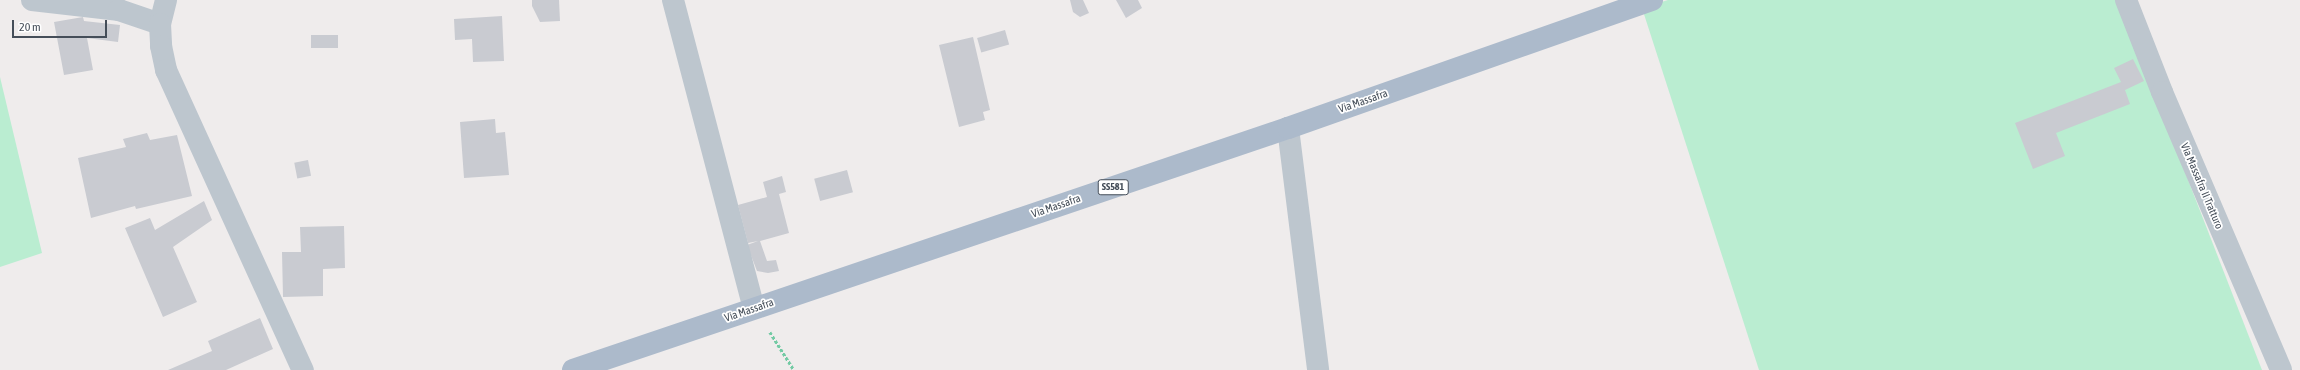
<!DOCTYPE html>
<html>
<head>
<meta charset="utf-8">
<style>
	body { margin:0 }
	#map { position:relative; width:2300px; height:370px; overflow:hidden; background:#efecec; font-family:"Asap Condensed",sans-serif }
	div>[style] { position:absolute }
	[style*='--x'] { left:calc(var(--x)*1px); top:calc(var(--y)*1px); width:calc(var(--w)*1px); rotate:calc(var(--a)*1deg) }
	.green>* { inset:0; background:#baedd1 }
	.building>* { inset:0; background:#c9cbd1; transform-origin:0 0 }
	.path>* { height:2.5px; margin-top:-1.25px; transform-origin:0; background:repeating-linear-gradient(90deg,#73caa4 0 3px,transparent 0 5px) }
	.minor>* { height:22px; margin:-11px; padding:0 11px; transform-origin:11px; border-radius:11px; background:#bdc6ce }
	.primary>* { height:22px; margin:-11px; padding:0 11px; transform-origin:11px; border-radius:11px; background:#acbacb }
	span { translate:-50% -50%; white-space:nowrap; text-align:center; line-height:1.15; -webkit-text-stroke:3.5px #fff; paint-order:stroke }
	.shield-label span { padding:1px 3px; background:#fff; border:1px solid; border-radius:3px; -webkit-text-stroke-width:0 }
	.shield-label { font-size:10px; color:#454e59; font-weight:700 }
	.street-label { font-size:11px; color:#454e59 }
	.scale { position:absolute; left:12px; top:20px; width:95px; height:18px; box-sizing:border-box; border:2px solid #454e59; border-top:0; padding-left:5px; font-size:12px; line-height:14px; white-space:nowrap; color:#454e59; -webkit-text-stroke:3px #fff; paint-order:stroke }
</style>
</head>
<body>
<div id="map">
	<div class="green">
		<div style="clip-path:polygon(1668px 0,2118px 0,2262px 370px,1759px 370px,1642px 8px)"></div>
		<div style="clip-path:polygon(0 77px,42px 253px,0 267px)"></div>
	</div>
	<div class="building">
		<div style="clip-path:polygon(532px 0,559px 0,560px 21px,540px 22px,532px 6px)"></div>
		<div style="clip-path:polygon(1070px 0,1083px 0,1089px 13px,1080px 17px,1073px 12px)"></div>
		<div style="clip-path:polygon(1116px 0,1138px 0,1142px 8px,1126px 18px)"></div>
		<div style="clip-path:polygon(502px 16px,504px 61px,473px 62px,472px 39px,455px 40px,454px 19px)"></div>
		<div style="clip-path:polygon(83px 17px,84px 21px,120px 25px,118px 42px,87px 38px,93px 70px,64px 75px,54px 22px)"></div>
		<div style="left:1005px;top:30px;width:15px;height:29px;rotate:74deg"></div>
		<div style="left:311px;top:35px;width:27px;height:13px"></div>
		<div style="clip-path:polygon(973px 37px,990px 110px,983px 112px,985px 120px,959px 127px,939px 45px)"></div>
		<div style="clip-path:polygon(2133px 59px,2144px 81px,2125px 90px,2130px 104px,2056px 133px,2065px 156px,2033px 169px,2015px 123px,2121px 82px,2114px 68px)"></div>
		<div style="clip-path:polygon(495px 119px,496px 133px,505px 132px,509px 175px,464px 178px,460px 122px)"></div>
		<div style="clip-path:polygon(147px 133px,150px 140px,177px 135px,192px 196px,136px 209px,135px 206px,91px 218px,78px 158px,126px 147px,123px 139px)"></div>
		<div style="left:308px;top:160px;width:16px;height:14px;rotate:79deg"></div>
		<div style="left:847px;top:170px;width:23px;height:34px;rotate:75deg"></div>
		<div style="clip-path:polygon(782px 176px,786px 192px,779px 194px,789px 233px,760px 241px,767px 261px,776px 260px,779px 271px,768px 273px,757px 271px,747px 245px,758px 241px,748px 243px,738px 205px,767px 197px,763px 182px)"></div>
		<div style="clip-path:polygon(204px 201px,212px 220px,173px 247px,197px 302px,163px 317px,125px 228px,150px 218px,155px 230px)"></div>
		<div style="clip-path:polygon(344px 226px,345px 268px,323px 269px,323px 296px,283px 297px,282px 252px,301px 252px,300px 227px)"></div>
		<div style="clip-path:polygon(260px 318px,273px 349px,226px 370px,168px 370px,212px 351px,208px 341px)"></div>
	</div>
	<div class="path">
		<div style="--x:770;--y:332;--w:45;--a:57.7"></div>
	</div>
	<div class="minor">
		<div style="--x:32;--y:0;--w:88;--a:6.6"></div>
		<div style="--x:119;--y:10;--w:43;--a:18.9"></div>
		<div style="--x:166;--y:0;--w:25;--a:104"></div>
		<div style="--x:160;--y:24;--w:22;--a:87"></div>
		<div style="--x:161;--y:46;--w:25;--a:78"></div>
		<div style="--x:166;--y:70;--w:330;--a:65.5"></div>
		<div style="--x:673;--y:0;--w:318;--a:75.3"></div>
		<div style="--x:2126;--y:0;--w:99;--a:68.6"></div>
		<div style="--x:2162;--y:92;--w:302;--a:66.8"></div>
		<div style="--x:1288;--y:128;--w:244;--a:82.9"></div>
	</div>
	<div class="primary">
		<div style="--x:573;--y:370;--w:755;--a:-18.7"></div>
		<div style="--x:1288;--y:128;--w:386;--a:-19.4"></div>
	</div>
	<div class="shield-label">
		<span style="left:1113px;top:187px">SS581</span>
	</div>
	<div class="street-label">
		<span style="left:1363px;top:101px;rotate:-19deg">Via Massafra</span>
		<span style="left:2202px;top:186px;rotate:67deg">Via Massafra II Tratturo</span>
		<span style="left:1056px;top:206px;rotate:-19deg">Via Massafra</span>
		<span style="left:749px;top:310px;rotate:-19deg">Via Massafra</span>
	</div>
	<div class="scale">20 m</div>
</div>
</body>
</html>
